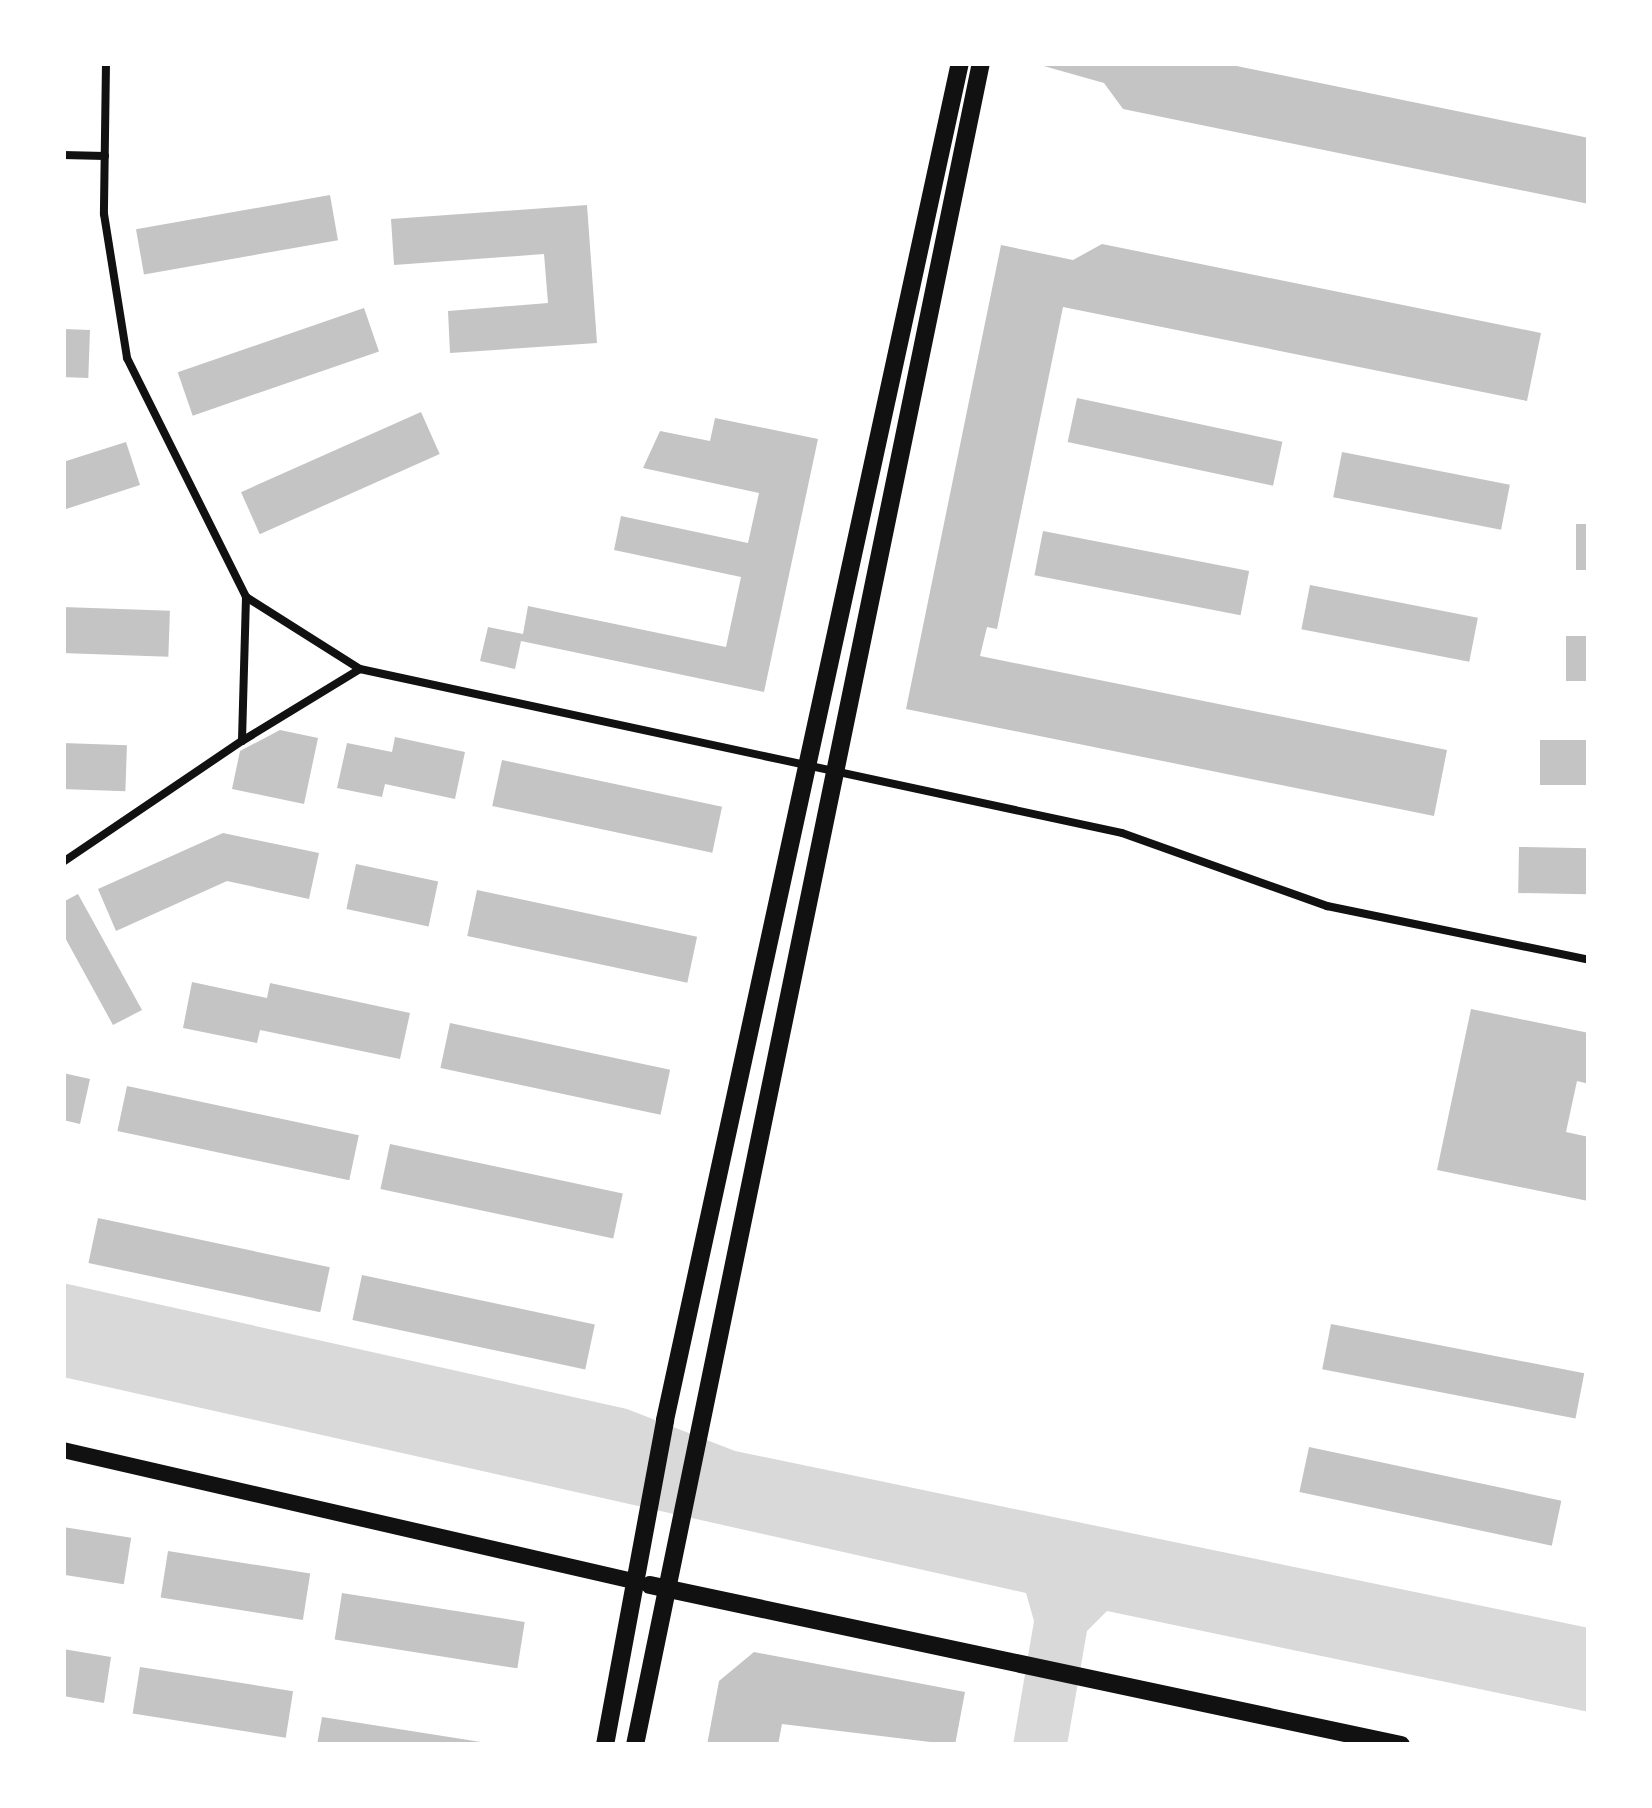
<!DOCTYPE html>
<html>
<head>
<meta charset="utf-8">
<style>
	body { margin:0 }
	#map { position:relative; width:1652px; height:1808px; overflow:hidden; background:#fff; font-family:"IBM Plex Serif",serif }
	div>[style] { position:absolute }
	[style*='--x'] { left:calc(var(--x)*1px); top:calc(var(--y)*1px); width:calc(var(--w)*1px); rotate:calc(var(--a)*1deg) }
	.water>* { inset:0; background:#d9d9d9 }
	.building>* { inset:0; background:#c4c4c4; transform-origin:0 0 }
	.service>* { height:8px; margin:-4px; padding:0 4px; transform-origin:4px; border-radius:4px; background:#111 }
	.tertiary>* { height:16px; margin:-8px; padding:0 8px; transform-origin:8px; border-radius:8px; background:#111 }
	.secondary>* { height:18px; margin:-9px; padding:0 9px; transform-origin:9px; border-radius:9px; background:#111 }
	span { translate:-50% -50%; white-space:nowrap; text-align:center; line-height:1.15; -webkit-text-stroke:10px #fff; paint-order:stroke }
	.frame { position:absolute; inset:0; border:66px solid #fff; pointer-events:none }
</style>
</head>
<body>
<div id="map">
	<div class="water">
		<div style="clip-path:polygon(63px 1283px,627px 1409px,735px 1451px,1589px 1628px,1589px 1712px,1107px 1611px,1087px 1631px,1067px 1745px,1013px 1745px,1034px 1621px,1026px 1593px,63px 1377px)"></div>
	</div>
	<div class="building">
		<div style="clip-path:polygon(1033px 63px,1222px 63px,1589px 138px,1589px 204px,1123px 109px,1104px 83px)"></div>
		<div style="left:330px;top:195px;width:46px;height:197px;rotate:80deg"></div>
		<div style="clip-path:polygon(587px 205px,597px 343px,450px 353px,448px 311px,548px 303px,544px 254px,394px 265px,391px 219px)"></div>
		<div style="clip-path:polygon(1102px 244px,1541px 333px,1527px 401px,1063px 307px,997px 629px,987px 627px,980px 656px,1447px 750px,1434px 816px,906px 709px,1001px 245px,1073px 260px)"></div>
		<div style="left:364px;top:308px;width:46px;height:197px;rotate:71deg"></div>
		<div style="left:63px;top:329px;width:27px;height:48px;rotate:2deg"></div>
		<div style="left:1077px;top:398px;width:210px;height:45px;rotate:12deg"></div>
		<div style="left:421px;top:412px;width:46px;height:197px;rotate:66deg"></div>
		<div style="clip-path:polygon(715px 418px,818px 439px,764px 692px,521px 641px,515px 669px,480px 661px,488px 627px,523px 634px,528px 606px,726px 647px,741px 577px,614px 550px,621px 516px,748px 543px,759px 493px,643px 468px,660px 431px,710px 441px)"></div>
		<div style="clip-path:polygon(126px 442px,140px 485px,63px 510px,63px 462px)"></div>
		<div style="left:1342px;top:452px;width:171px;height:46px;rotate:11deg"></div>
		<div style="left:1576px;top:524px;width:13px;height:46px"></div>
		<div style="left:1043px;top:531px;width:210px;height:45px;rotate:11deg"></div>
		<div style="left:1310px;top:585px;width:171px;height:45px;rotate:11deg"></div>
		<div style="left:63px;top:607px;width:107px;height:46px;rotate:2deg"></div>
		<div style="left:1566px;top:636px;width:23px;height:45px"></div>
		<div style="clip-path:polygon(280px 730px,318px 738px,304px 804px,232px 789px,240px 751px)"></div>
		<div style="clip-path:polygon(395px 737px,465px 752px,455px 799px,385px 784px,382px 797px,337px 788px,347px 743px,392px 752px)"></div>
		<div style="left:1540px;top:740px;width:49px;height:45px"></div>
		<div style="left:63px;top:743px;width:64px;height:46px;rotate:2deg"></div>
		<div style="left:502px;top:760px;width:225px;height:47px;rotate:12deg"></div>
		<div style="clip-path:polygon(223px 833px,319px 853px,309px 899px,227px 881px,116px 931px,98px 889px)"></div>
		<div style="left:1519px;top:847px;width:70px;height:46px;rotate:1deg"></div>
		<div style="left:356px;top:864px;width:84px;height:46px;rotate:12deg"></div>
		<div style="left:477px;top:890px;width:225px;height:47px;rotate:12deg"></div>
		<div style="clip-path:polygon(78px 894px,142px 1010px,113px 1025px,63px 934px,63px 902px)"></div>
		<div style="clip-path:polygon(192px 982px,267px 998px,270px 983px,410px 1013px,400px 1059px,260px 1030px,257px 1043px,183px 1028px)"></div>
		<div style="clip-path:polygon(1471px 1009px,1589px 1033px,1589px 1084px,1577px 1081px,1566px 1132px,1589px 1137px,1588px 1201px,1437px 1170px)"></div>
		<div style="left:450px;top:1023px;width:225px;height:46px;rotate:12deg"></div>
		<div style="clip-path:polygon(63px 1073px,90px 1079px,80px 1124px,63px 1120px)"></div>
		<div style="left:127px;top:1086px;width:237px;height:46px;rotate:12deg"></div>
		<div style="left:390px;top:1144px;width:238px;height:46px;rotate:12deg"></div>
		<div style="left:98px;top:1218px;width:237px;height:46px;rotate:12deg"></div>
		<div style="left:362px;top:1275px;width:238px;height:46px;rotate:12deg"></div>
		<div style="left:1331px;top:1324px;width:258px;height:46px;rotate:11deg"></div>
		<div style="left:1309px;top:1447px;width:258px;height:46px;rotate:12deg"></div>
		<div style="left:63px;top:1527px;width:69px;height:47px;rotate:9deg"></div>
		<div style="left:168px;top:1551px;width:144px;height:47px;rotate:9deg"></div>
		<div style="left:342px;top:1593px;width:185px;height:47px;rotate:9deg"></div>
		<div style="clip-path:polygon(63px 1649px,111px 1657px,104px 1703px,63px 1696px)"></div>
		<div style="clip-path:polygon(754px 1652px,965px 1692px,955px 1745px,782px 1724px,778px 1745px,707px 1745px,719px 1681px)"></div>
		<div style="left:140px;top:1667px;width:155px;height:47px;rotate:9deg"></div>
		<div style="clip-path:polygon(322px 1717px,481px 1742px,481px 1745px,317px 1745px)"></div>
	</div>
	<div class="service">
		<div style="--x:106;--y:63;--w:151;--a:90.8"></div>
		<div style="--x:104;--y:214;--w:146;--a:80.9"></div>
		<div style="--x:127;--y:358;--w:267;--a:63.5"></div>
		<div style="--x:246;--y:597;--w:144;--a:91.6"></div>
		<div style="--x:242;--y:741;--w:138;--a:-31.4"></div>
		<div style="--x:63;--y:155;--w:42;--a:1.4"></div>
		<div style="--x:246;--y:597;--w:135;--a:32.3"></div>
		<div style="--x:360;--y:669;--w:779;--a:12.15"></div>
		<div style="--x:1122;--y:833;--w:218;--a:19.6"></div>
		<div style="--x:1327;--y:906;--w:268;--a:11.6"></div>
		<div style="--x:63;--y:862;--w:216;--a:-34.1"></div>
	</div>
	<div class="tertiary">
		<div style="--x:63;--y:1450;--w:585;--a:12.94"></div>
	</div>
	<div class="secondary">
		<div style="--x:650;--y:1585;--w:768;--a:12.03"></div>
		<div style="--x:605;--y:1745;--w:330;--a:-79.5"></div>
		<div style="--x:665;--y:1420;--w:1389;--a:-77.74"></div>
		<div style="--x:635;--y:1745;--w:1717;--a:-78.38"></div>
	</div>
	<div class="frame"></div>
</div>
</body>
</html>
